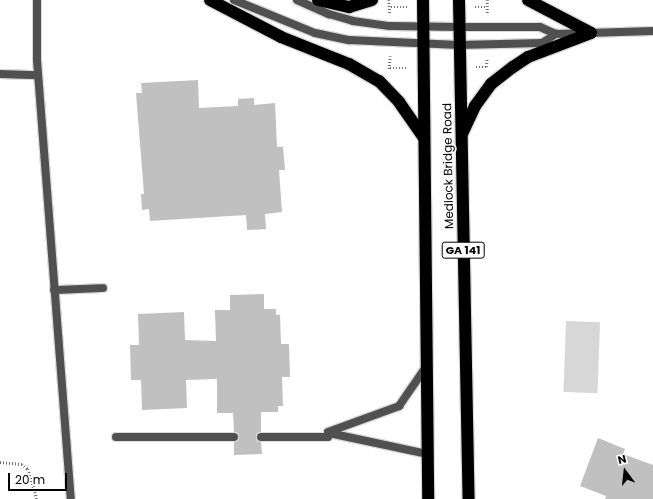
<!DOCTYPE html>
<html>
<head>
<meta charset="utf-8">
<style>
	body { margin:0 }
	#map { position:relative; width:653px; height:499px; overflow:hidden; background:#fff; font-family:Poppins,sans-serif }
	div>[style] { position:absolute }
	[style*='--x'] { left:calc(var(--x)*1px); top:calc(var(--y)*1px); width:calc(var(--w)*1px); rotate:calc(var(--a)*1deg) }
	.green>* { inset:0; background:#d7d7d7; transform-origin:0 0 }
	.building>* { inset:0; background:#c0c0c0 }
	.path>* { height:2.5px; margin-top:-1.25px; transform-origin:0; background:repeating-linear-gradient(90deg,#727272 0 1px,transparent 0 3px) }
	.roads { filter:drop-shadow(1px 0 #dbdbdb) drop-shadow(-1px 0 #dbdbdb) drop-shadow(0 1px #dbdbdb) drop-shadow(0 -1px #dbdbdb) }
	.lane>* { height:8px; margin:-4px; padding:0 4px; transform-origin:4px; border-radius:4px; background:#505050 }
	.street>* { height:8px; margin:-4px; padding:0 4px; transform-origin:4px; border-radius:4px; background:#505050 }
	.highway>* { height:12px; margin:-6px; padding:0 6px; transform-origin:6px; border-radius:6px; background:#000 }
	span { translate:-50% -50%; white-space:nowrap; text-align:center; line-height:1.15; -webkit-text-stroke:3.5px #fff; paint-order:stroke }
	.shield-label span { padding:1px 3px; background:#fff; border:1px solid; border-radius:3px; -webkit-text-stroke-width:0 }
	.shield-label { font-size:11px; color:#000; font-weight:700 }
	.street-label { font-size:12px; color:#000 }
	.north { position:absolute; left:605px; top:451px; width:40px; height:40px; -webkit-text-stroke:3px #fff; paint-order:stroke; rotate:345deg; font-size:11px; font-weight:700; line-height:16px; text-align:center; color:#000 }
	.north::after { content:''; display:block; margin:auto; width:14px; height:18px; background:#000; clip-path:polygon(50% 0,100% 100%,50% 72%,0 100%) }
	.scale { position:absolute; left:8px; top:473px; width:59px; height:18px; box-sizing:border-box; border:2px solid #000; border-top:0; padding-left:5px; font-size:12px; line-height:14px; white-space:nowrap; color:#000; -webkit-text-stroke:3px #fff; paint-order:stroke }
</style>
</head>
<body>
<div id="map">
	<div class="green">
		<div style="left:566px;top:321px;width:34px;height:71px;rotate:2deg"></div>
	</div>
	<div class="building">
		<div style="clip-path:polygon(198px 80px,199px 108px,238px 106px,238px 99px,254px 98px,254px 105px,275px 103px,277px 147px,283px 147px,285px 170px,279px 170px,282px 212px,265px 214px,266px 229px,247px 230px,246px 215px,150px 221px,149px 209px,142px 210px,141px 194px,144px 194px,136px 93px,142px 93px,141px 83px)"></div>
		<div style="clip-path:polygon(264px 294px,264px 309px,276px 309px,276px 315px,280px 315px,281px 344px,289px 344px,290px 377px,282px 377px,283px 406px,278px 406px,278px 412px,261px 412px,261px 432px,256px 437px,261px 442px,262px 454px,234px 455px,234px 442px,239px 437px,234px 432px,233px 413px,217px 413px,217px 379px,186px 380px,187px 408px,142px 410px,141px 380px,131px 380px,130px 345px,139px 345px,138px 314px,184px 312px,185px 340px,216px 341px,215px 310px,230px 310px,230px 295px)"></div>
		<div style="clip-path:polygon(598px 438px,625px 449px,623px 454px,653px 465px,653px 499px,605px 499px,606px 496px,580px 486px)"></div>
	</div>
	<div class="path">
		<div style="--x:389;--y:0;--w:13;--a:86"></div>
		<div style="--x:391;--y:7;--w:17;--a:0"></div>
		<div style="--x:475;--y:7;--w:12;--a:0"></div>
		<div style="--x:487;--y:13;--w:13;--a:-90"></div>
		<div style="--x:476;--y:67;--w:10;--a:0"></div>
		<div style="--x:486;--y:67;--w:9;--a:-84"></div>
		<div style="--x:390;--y:68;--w:17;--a:0"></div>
		<div style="--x:389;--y:69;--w:13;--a:-86"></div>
		<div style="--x:0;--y:462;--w:22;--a:5"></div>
		<div style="--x:22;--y:464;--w:8;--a:40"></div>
		<div style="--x:28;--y:469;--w:31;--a:73"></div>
	</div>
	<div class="roads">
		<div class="lane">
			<div style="--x:459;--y:27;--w:81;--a:0"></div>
			<div style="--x:540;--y:27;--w:17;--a:24"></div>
			<div style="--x:556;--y:34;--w:97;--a:-1.8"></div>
			<div style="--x:459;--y:45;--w:83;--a:-1.4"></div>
			<div style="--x:542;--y:43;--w:17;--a:-33"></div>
			<div style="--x:0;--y:74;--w:38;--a:2"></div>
			<div style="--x:54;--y:290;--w:49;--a:-2.3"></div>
			<div style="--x:328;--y:432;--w:76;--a:-20.1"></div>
			<div style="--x:399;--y:406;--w:47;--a:-55.3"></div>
			<div style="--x:329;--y:433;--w:100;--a:12.1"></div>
			<div style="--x:116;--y:437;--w:118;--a:0"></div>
			<div style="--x:261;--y:437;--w:67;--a:0"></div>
		</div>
		<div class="street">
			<div style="--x:37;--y:0;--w:60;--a:90"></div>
			<div style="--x:37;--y:60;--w:440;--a:85.6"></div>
			<div style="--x:234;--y:0;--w:87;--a:22.2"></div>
			<div style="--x:315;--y:33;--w:35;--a:12"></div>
			<div style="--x:349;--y:40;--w:110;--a:2.6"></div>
			<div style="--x:297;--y:0;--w:35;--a:24"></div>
			<div style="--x:329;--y:14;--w:25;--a:16"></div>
			<div style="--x:353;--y:21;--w:37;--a:8"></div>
			<div style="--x:390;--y:26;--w:69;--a:0.8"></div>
		</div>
		<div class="highway">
			<div style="--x:210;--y:0;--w:80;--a:27.5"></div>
			<div style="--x:281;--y:37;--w:73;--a:21.7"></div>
			<div style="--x:349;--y:64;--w:34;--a:30"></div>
			<div style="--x:379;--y:81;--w:29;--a:46"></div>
			<div style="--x:399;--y:102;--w:44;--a:55.2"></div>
			<div style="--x:318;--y:0;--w:32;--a:13"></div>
			<div style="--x:349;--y:7;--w:24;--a:-17"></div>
			<div style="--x:423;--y:0;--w:499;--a:89.4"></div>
			<div style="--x:459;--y:0;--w:499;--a:88.9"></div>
			<div style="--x:528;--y:0;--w:71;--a:27.6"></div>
			<div style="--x:462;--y:134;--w:31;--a:-65"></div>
			<div style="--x:475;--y:106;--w:27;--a:-54"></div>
			<div style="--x:491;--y:84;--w:28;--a:-38"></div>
			<div style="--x:513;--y:67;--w:18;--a:-34"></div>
			<div style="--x:528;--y:57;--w:67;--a:-20.9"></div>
		</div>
	</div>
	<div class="shield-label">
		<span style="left:463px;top:250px">GA 141</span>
	</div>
	<div class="street-label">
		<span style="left:448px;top:166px;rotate:-91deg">Medlock Bridge Road</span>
	</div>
	<div class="north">N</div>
	<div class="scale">20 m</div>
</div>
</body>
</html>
